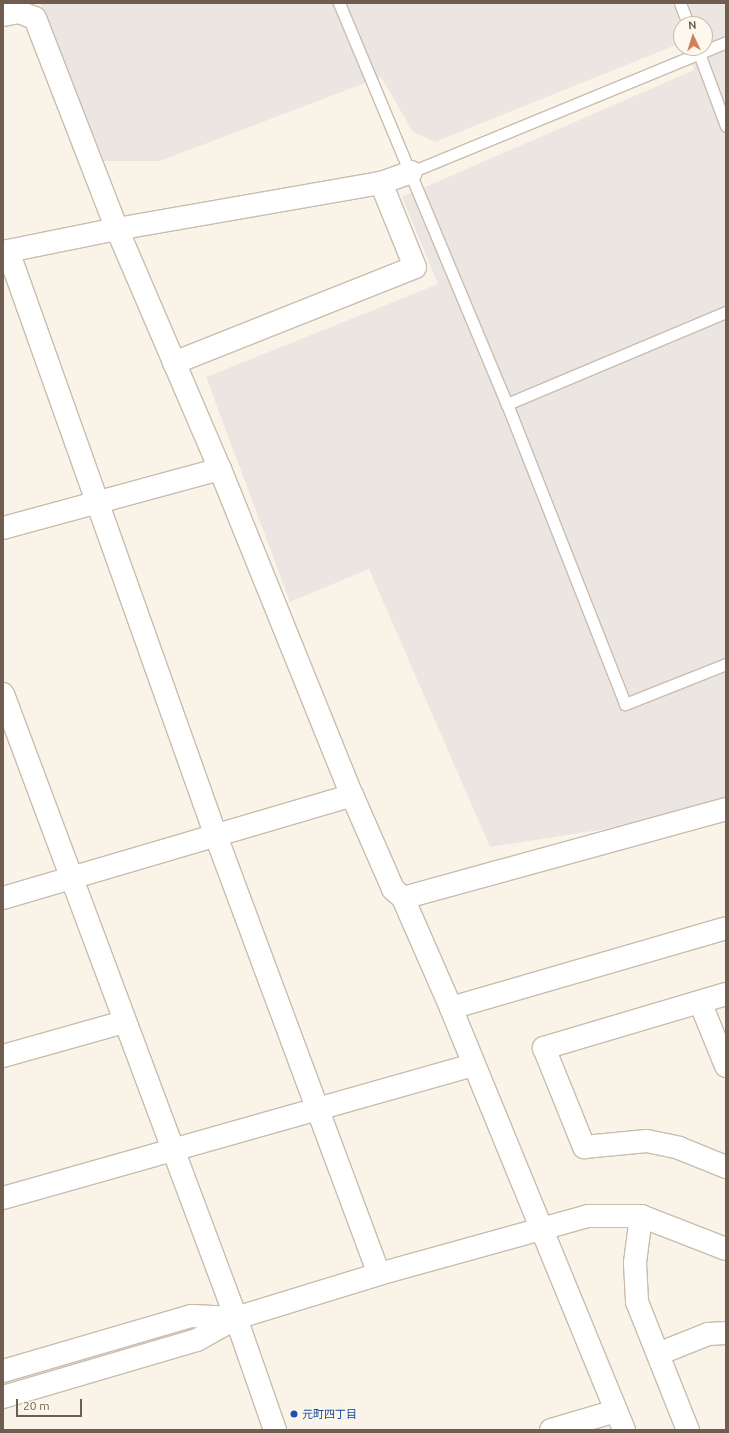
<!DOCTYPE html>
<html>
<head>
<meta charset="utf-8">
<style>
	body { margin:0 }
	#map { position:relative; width:729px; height:1433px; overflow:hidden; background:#faf4e8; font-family:Ubuntu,"Noto Sans JP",sans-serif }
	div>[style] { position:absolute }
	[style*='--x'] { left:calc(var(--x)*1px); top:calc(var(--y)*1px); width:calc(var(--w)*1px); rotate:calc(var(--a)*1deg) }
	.industrial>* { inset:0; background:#ebe6e1 }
	.roads { filter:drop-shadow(1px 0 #cabcaf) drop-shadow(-1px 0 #cabcaf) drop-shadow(0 1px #cabcaf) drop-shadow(0 -1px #cabcaf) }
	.service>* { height:11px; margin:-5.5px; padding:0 5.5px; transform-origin:5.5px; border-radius:5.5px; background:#fff }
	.minor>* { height:22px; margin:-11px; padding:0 11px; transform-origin:11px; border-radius:11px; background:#fff }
	.tertiary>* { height:22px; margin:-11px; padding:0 11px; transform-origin:11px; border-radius:11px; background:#fff }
	.dots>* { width:11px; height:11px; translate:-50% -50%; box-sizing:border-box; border:2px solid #fdf8ee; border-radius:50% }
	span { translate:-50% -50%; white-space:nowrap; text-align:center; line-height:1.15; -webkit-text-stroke:3px #fdf8ee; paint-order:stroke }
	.transit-label { font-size:11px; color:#164399 }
	.left { translate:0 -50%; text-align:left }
	.frame { position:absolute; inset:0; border:4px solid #705d4f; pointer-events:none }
	.north { position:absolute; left:673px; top:16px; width:40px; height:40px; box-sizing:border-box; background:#fdf8ee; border:1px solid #c5baae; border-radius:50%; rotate:356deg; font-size:11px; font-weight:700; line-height:16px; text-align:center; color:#705d4f }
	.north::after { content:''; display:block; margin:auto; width:14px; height:18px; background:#d37e5d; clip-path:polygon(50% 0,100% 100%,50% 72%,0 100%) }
	.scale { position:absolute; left:16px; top:1399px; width:66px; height:18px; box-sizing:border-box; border:2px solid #705d4f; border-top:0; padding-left:5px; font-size:12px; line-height:14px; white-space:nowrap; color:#705d4f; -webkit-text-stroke:3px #fdf8ee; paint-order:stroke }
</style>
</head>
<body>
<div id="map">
	<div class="industrial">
		<div style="clip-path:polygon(40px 3px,726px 3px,726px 801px,669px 819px,490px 847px,369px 569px,290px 602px,206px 377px,438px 284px,402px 197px,694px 70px,685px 48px,705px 48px,705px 24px,681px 24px,681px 43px,435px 142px,413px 132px,381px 77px,160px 161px,100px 161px)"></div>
	</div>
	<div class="roads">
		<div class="service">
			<div style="--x:339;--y:3;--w:435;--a:67.3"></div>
			<div style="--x:507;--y:404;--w:322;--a:68.5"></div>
			<div style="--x:625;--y:704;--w:109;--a:-21.6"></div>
			<div style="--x:680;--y:3;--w:22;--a:69"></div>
			<div style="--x:697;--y:48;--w:83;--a:69.6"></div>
			<div style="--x:411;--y:172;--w:341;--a:-22.4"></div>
			<div style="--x:507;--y:404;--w:238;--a:-22.8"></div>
		</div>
		<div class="minor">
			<div style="--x:3;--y:15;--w:16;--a:-11"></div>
			<div style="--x:19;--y:12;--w:17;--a:21"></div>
			<div style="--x:35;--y:18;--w:226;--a:68.8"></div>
			<div style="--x:117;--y:229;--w:261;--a:66.8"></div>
			<div style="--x:220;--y:469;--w:352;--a:68"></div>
			<div style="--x:352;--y:795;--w:103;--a:66.4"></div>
			<div style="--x:393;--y:889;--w:13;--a:42"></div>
			<div style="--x:403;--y:898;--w:120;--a:66.4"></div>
			<div style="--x:451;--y:1008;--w:456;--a:67.7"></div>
			<div style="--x:8;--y:251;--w:621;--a:70.43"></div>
			<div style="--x:216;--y:836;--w:467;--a:69.6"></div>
			<div style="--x:174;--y:363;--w:259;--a:-21.7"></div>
			<div style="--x:415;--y:267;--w:91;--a:-112"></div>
			<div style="--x:3;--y:528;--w:225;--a:-15.2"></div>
			<div style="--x:3;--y:898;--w:364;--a:-16.4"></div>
			<div style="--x:403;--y:898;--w:335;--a:-15.4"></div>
			<div style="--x:726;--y:994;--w:190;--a:163.5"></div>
			<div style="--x:544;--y:1048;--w:107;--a:68"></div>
			<div style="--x:584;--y:1147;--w:63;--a:-5.4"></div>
			<div style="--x:647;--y:1141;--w:33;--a:12"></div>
			<div style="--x:679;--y:1148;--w:51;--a:22"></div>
			<div style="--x:700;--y:1002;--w:69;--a:67.9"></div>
			<div style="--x:451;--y:1008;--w:286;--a:-16.2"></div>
			<div style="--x:3;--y:1056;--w:126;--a:-15.7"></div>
			<div style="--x:3;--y:1198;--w:488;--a:-15.8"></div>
			<div style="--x:641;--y:1216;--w:47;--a:97.3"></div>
			<div style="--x:635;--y:1263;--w:39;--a:87"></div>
			<div style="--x:637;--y:1302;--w:138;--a:68.3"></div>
			<div style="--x:236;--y:1318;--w:150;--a:-17.1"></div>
			<div style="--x:379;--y:1274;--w:217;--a:-15.5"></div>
			<div style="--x:588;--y:1216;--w:53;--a:0"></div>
			<div style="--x:641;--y:1216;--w:91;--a:21.2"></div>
			<div style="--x:658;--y:1354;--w:54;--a:-21.8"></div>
			<div style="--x:708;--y:1334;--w:18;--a:-3"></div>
			<div style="--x:551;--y:1430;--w:68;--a:-16.3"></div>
		</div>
		<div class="tertiary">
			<div style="--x:3;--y:252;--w:116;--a:-11.4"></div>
			<div style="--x:117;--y:229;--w:268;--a:-9.9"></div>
			<div style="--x:381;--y:183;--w:32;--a:-20"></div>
			<div style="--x:3;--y:694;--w:666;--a:69.52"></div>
			<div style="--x:236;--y:1318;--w:119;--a:70.8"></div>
			<div style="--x:3;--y:1371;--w:196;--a:-16.3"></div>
			<div style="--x:191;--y:1316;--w:45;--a:2.5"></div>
			<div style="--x:3;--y:1397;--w:202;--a:-16.4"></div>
			<div style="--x:197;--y:1340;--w:45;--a:-29.4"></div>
		</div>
	</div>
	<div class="dots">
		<div style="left:294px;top:1414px;background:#1a4fb4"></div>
	</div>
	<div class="transit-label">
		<span class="left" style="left:302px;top:1414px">元町四丁目</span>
	</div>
	<div class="frame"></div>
	<div class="north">N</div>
	<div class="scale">20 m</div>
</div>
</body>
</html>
